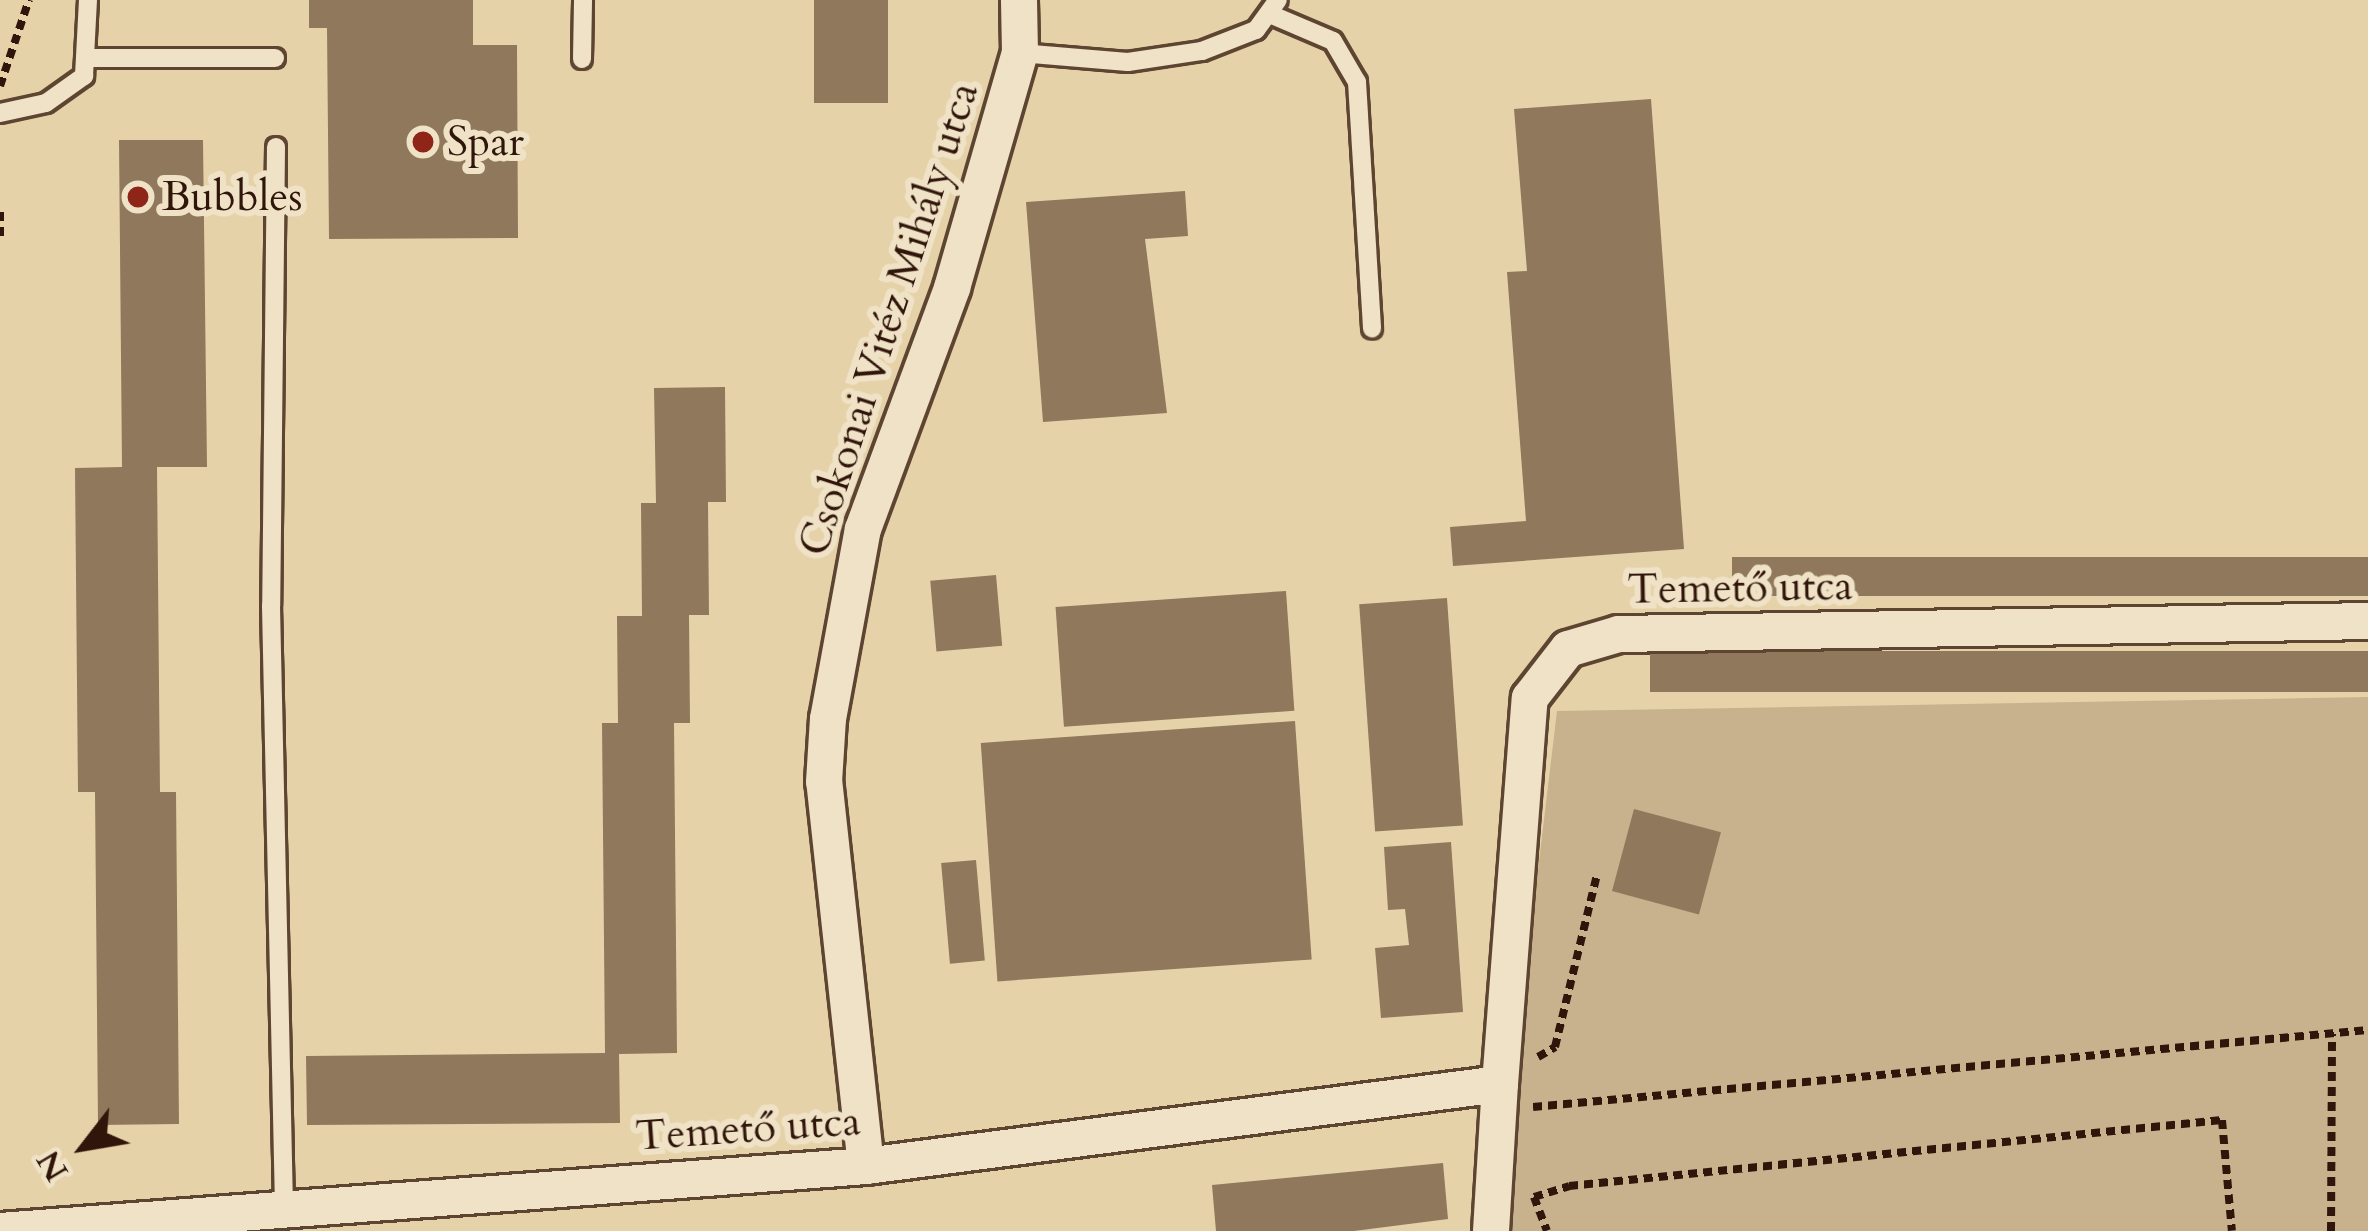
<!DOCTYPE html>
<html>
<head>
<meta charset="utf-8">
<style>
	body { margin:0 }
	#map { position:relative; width:2368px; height:1231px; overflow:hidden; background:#e6d2a8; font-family:Cardo,serif }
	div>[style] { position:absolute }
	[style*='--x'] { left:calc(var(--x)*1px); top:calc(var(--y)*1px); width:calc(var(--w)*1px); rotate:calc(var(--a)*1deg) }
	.green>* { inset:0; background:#c7b28d }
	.building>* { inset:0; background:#8f785c; transform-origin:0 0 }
	.path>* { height:8px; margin-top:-4px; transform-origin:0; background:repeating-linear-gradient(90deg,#30160a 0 9px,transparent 0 15px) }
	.roads { filter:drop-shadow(3px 0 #5e4532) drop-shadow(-3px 0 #5e4532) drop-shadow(0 3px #5e4532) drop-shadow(0 -3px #5e4532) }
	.service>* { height:18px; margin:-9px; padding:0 9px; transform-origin:9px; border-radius:9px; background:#efe2c6 }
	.minor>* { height:36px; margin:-18px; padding:0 18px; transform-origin:18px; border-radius:18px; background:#efe2c6 }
	.dots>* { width:33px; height:33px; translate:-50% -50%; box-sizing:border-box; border:6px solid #efe2c6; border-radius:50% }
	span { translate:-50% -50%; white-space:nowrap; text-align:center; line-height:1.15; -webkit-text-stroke:12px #efe2c6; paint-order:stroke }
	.poi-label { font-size:42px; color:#30160a }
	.left { translate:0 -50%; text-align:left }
	.street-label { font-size:42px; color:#30160a }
	.north { position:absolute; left:24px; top:1087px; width:120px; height:120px; -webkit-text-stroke:9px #efe2c6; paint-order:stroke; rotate:239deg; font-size:33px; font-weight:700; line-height:48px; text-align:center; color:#30160a }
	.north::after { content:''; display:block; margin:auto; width:42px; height:54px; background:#30160a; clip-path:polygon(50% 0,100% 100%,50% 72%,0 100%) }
</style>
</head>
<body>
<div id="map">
	<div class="green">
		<div style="clip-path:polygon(2368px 697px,2368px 1231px,1504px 1231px,1508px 1121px,1557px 711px)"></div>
	</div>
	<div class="building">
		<div style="clip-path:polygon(309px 0,473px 0,473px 45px,517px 45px,518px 238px,329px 239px,327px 28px,309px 28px)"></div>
		<div style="left:814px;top:0;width:74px;height:103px"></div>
		<div style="clip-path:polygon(1651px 99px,1684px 549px,1453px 566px,1450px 527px,1526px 521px,1507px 272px,1527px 271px,1514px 109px)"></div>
		<div style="clip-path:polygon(119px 140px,203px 140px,207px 467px,157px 467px,160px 792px,176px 792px,179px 1124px,98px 1125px,95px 792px,78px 792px,75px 468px,122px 467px)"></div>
		<div style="clip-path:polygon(1185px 191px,1188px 236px,1145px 239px,1167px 413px,1043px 422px,1026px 202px)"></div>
		<div style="clip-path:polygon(725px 387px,726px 502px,708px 502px,709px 615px,689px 615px,690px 723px,674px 723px,677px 1053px,619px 1054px,620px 1123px,307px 1125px,306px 1056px,605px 1053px,602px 723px,618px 723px,617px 616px,642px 616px,641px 503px,656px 503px,654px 388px)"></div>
		<div style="left:2368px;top:557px;width:39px;height:636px;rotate:90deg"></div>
		<div style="left:996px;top:575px;width:71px;height:66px;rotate:85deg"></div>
		<div style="left:1286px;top:591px;width:120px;height:231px;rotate:86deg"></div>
		<div style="left:1447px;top:598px;width:228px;height:88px;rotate:86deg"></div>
		<div style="left:2368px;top:651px;width:41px;height:718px;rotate:90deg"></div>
		<div style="left:1295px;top:721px;width:239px;height:315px;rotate:86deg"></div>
		<div style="left:1634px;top:809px;width:90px;height:85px;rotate:15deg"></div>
		<div style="clip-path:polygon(1451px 842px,1463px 1012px,1381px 1018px,1375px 948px,1409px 945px,1405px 909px,1388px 910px,1384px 847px)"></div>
		<div style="left:976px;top:860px;width:101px;height:35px;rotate:85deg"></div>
		<div style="clip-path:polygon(1443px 1163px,1448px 1219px,1354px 1231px,1216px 1231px,1212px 1185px)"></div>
	</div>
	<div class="path">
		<div style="--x:0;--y:86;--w:91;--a:-71.4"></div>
		<div style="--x:0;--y:212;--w:24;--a:90"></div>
		<div style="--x:1538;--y:1057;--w:20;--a:-30"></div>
		<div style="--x:1555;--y:1047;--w:177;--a:-76.3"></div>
		<div style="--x:1533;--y:1107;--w:839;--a:-5.27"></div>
		<div style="--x:1534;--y:1197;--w:37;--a:-17"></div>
		<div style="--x:1569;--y:1186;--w:656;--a:-5.77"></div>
		<div style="--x:2222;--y:1120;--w:111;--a:84.9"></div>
		<div style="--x:1534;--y:1197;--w:36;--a:69"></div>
		<div style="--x:2331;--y:1231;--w:197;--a:-89.7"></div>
	</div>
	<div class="roads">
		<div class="service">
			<div style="--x:1272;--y:15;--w:66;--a:23.1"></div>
			<div style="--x:1333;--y:41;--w:48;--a:59.7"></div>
			<div style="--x:1357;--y:82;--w:247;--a:86.5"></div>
			<div style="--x:1020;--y:53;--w:108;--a:4.8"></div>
			<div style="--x:1128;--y:62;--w:75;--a:-8.5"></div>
			<div style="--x:1202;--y:51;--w:58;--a:-21.3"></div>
			<div style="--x:1256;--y:30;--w:37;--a:-54"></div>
			<div style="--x:89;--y:58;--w:186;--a:0"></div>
			<div style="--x:582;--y:59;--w:59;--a:-89"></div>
			<div style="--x:0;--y:113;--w:47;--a:-12.3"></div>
			<div style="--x:46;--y:103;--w:47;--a:-35.4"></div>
			<div style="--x:84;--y:76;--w:76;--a:-87"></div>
			<div style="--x:276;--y:147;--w:459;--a:90.6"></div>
			<div style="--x:271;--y:606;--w:601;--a:88.76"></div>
		</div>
		<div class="minor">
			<div style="--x:866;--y:1166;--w:386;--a:-96.2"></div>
			<div style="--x:824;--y:782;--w:63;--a:-86.4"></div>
			<div style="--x:828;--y:719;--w:193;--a:-79.6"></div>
			<div style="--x:863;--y:529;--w:257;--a:-69.7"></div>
			<div style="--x:952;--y:288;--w:245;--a:-73.9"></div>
			<div style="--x:1020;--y:53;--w:53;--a:-91.1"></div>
			<div style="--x:0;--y:1231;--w:868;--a:-4.29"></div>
			<div style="--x:866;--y:1166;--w:639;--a:-7.37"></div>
			<div style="--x:1500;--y:1084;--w:387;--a:-85.6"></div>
			<div style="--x:1530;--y:698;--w:62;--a:-52.2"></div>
			<div style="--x:1568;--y:649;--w:53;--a:-16.4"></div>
			<div style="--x:1619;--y:634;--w:749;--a:-0.99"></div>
			<div style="--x:1491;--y:1231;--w:147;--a:-86.5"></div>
		</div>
	</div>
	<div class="dots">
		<div style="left:423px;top:142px;background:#8f2418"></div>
		<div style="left:138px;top:197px;background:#8f2418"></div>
	</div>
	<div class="poi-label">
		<span class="left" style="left:447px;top:142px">Spar</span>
		<span class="left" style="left:162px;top:197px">Bubbles</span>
	</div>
	<div class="street-label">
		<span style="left:889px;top:319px;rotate:-72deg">Csokonai Vitéz Mihály utca</span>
		<span style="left:1740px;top:588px;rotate:-1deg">Temető utca</span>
		<span style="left:748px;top:1129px;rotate:-4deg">Temető utca</span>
	</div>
	<div class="north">N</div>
</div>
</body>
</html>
